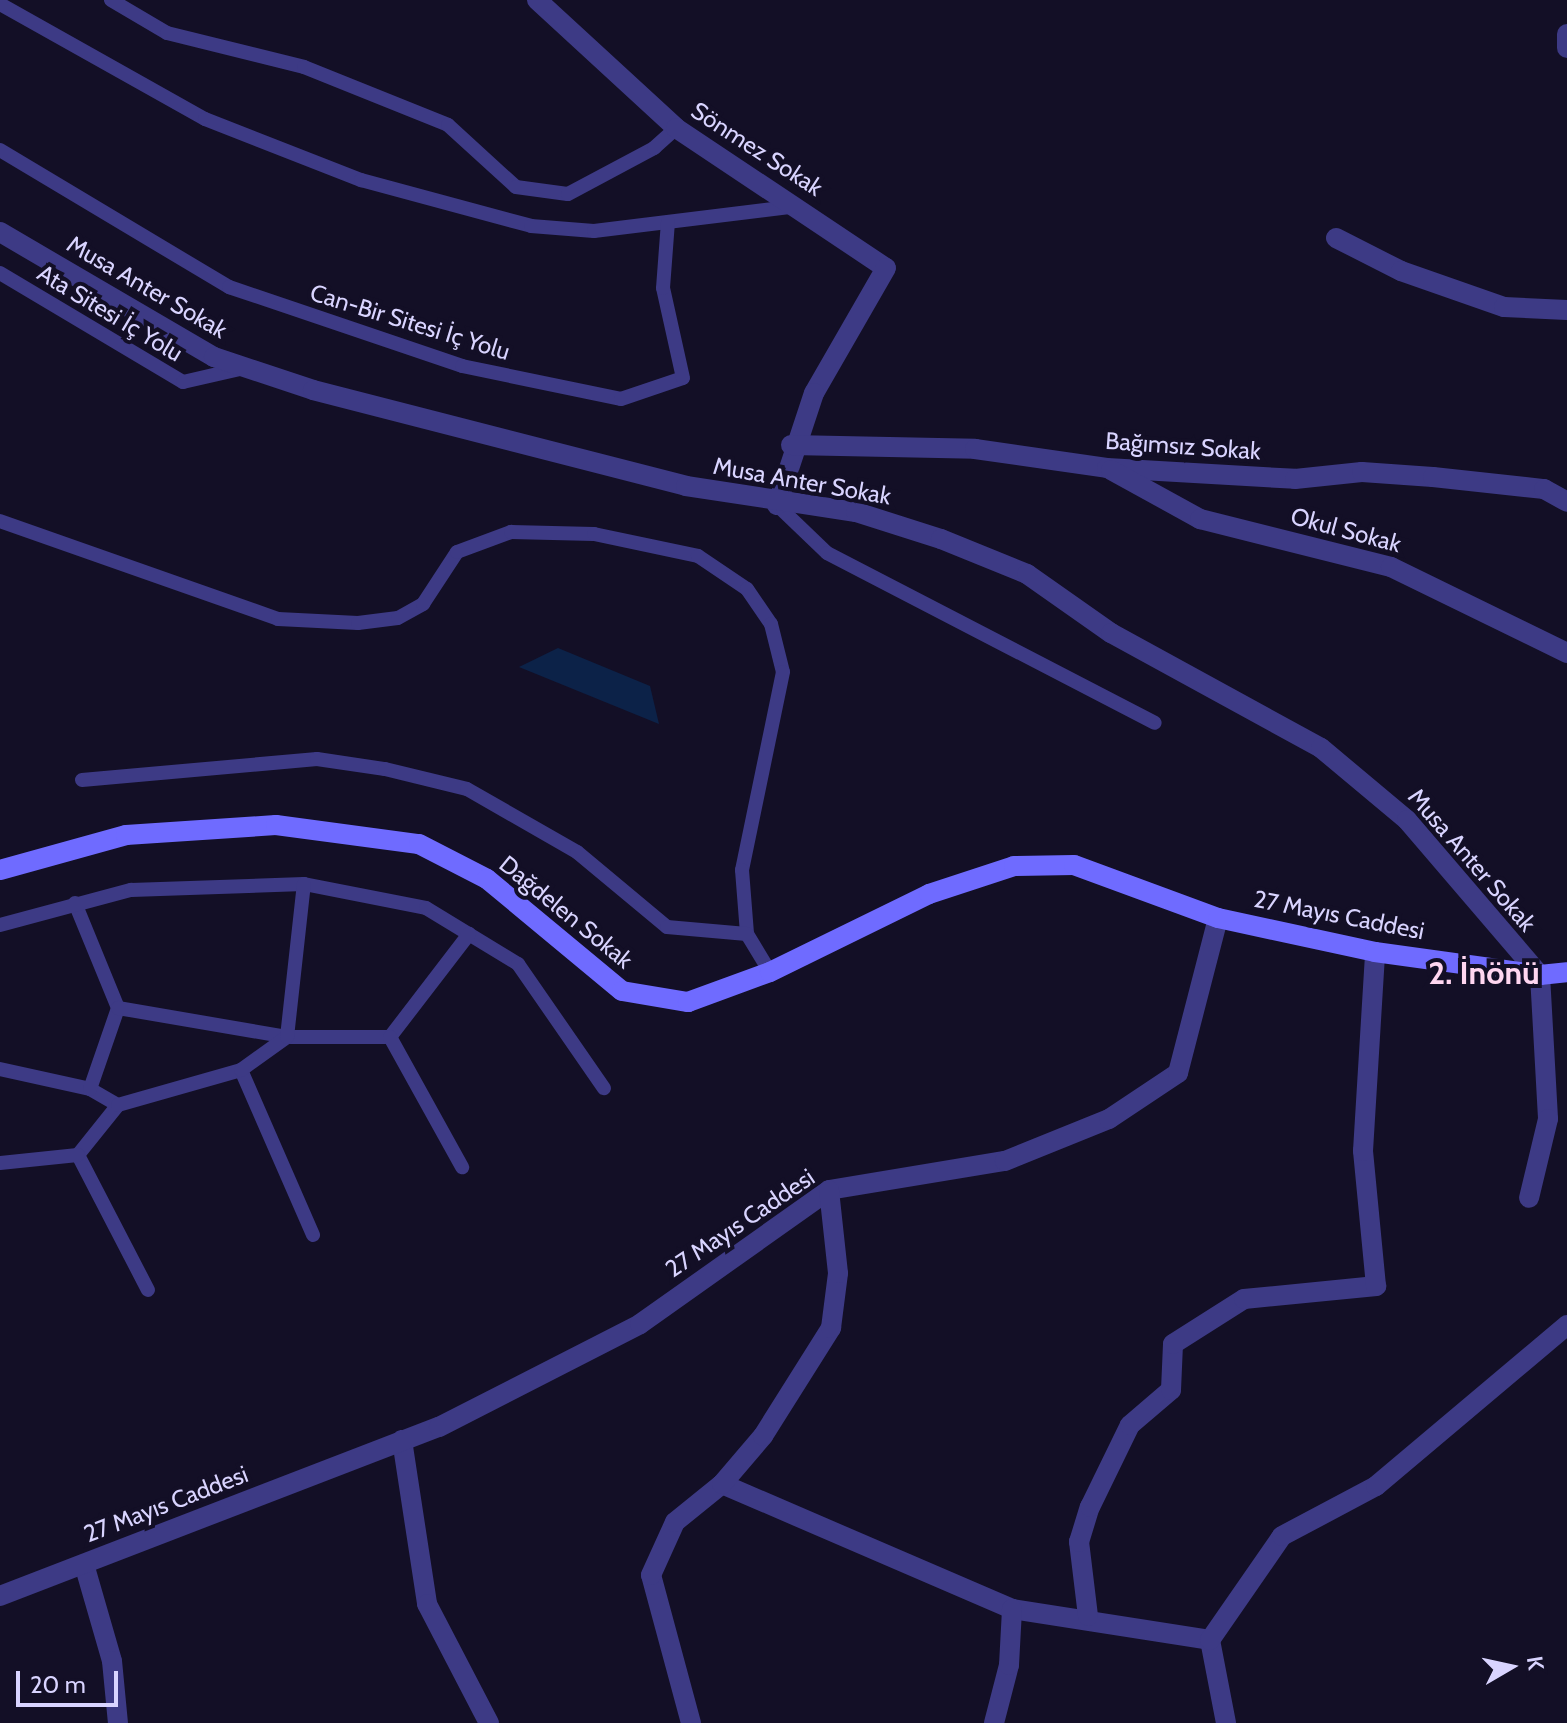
<!DOCTYPE html>
<html>
<head>
<meta charset="utf-8">
<style>
	body { margin:0 }
	#map { position:relative; width:1567px; height:1723px; overflow:hidden; background:#130f26; font-family:Cabin,sans-serif }
	div>[style] { position:absolute }
	[style*='--x'] { left:calc(var(--x)*1px); top:calc(var(--y)*1px); width:calc(var(--w)*1px); rotate:calc(var(--a)*1deg) }
	.water>* { inset:0; background:#0c2248 }
	.lane>* { height:14px; margin:-7px; padding:0 7px; transform-origin:7px; border-radius:7px; background:#3d3a85 }
	.street>* { height:20px; margin:-10px; padding:0 10px; transform-origin:10px; border-radius:10px; background:#3d3a85 }
	.secondary>* { height:20px; margin:-10px; padding:0 10px; transform-origin:10px; border-radius:10px; background:#6f6bff }
	span { translate:-50% -50%; white-space:nowrap; text-align:center; line-height:1.15; -webkit-text-stroke:8px #130f26; paint-order:stroke }
	.street-label { font-size:24px; color:#d9d4ff }
	.district-label { font-size:32px; color:#ffd6f0; font-weight:700 }
	.north { position:absolute; left:1471px; top:1627px; width:80px; height:80px; -webkit-text-stroke:6px #130f26; paint-order:stroke; rotate:81deg; font-size:22px; font-weight:700; line-height:32px; text-align:center; color:#d9d4ff }
	.north::after { content:''; display:block; margin:auto; width:28px; height:36px; background:#d9d4ff; clip-path:polygon(50% 0,100% 100%,50% 72%,0 100%) }
	.scale { position:absolute; left:16px; top:1671px; width:102px; height:36px; box-sizing:border-box; border:4px solid #d9d4ff; border-top:0; padding-left:10px; font-size:24px; line-height:28px; white-space:nowrap; color:#d9d4ff; -webkit-text-stroke:6px #130f26; paint-order:stroke }
</style>
</head>
<body>
<div id="map">
	<div class="water">
		<div style="clip-path:polygon(558px 648px,650px 686px,659px 724px,519px 667px)"></div>
	</div>
	<div class="lane">
		<div style="--x:111;--y:0;--w:65;--a:30.5"></div>
		<div style="--x:167;--y:33;--w:141;--a:13.9"></div>
		<div style="--x:304;--y:67;--w:155;--a:21.9"></div>
		<div style="--x:448;--y:125;--w:92;--a:42.4"></div>
		<div style="--x:516;--y:187;--w:52;--a:7.7"></div>
		<div style="--x:568;--y:194;--w:98;--a:-28.1"></div>
		<div style="--x:654;--y:148;--w:30;--a:-42"></div>
		<div style="--x:0;--y:4;--w:235;--a:29.3"></div>
		<div style="--x:205;--y:119;--w:168;--a:21.4"></div>
		<div style="--x:361;--y:180;--w:176;--a:15.1"></div>
		<div style="--x:531;--y:226;--w:63;--a:4.5"></div>
		<div style="--x:594;--y:231;--w:205;--a:-7"></div>
		<div style="--x:0;--y:150;--w:267;--a:30.9"></div>
		<div style="--x:229;--y:287;--w:246;--a:18.7"></div>
		<div style="--x:462;--y:366;--w:162;--a:11.7"></div>
		<div style="--x:621;--y:399;--w:65;--a:-18.7"></div>
		<div style="--x:683;--y:378;--w:92;--a:-102.5"></div>
		<div style="--x:663;--y:288;--w:66;--a:-85.7"></div>
		<div style="--x:0;--y:273;--w:213;--a:30.8"></div>
		<div style="--x:183;--y:382;--w:63;--a:-12.9"></div>
		<div style="--x:777;--y:505;--w:69;--a:43.8"></div>
		<div style="--x:827;--y:553;--w:369;--a:27.4"></div>
		<div style="--x:0;--y:521;--w:295;--a:19.4"></div>
		<div style="--x:278;--y:619;--w:80;--a:2.9"></div>
		<div style="--x:358;--y:623;--w:40;--a:-7.1"></div>
		<div style="--x:398;--y:618;--w:29;--a:-29"></div>
		<div style="--x:423;--y:604;--w:62;--a:-56.8"></div>
		<div style="--x:457;--y:552;--w:58;--a:-20.3"></div>
		<div style="--x:511;--y:532;--w:83;--a:1.4"></div>
		<div style="--x:594;--y:534;--w:106;--a:11.9"></div>
		<div style="--x:698;--y:556;--w:59;--a:34"></div>
		<div style="--x:747;--y:589;--w:42;--a:55.6"></div>
		<div style="--x:771;--y:624;--w:49;--a:76"></div>
		<div style="--x:783;--y:672;--w:202;--a:101.7"></div>
		<div style="--x:742;--y:870;--w:64;--a:85.5"></div>
		<div style="--x:747;--y:934;--w:44;--a:58.8"></div>
		<div style="--x:82;--y:780;--w:236;--a:-5.1"></div>
		<div style="--x:317;--y:759;--w:69;--a:8.4"></div>
		<div style="--x:385;--y:769;--w:84;--a:13.7"></div>
		<div style="--x:467;--y:789;--w:127;--a:29.8"></div>
		<div style="--x:577;--y:852;--w:117;--a:39.8"></div>
		<div style="--x:667;--y:927;--w:80;--a:5"></div>
		<div style="--x:75;--y:903;--w:113;--a:67.7"></div>
		<div style="--x:0;--y:925;--w:136;--a:-15"></div>
		<div style="--x:131;--y:890;--w:173;--a:-2"></div>
		<div style="--x:304;--y:884;--w:124;--a:11.1"></div>
		<div style="--x:426;--y:908;--w:108;--a:31.3"></div>
		<div style="--x:518;--y:964;--w:151;--a:55.3"></div>
		<div style="--x:390;--y:1037;--w:130;--a:-52.5"></div>
		<div style="--x:0;--y:1069;--w:92;--a:12.5"></div>
		<div style="--x:90;--y:1089;--w:32;--a:30"></div>
		<div style="--x:118;--y:1105;--w:64;--a:128.7"></div>
		<div style="--x:78;--y:1155;--w:152;--a:62.6"></div>
		<div style="--x:241;--y:1070;--w:180;--a:66.4"></div>
		<div style="--x:90;--y:1089;--w:86;--a:-70.9"></div>
		<div style="--x:118;--y:1008;--w:171;--a:9.7"></div>
		<div style="--x:287;--y:1037;--w:103;--a:0"></div>
		<div style="--x:390;--y:1037;--w:149;--a:61"></div>
		<div style="--x:118;--y:1105;--w:128;--a:-15.9"></div>
		<div style="--x:241;--y:1070;--w:57;--a:-35.7"></div>
		<div style="--x:287;--y:1037;--w:154;--a:-83.7"></div>
		<div style="--x:0;--y:1163;--w:78;--a:-5.9"></div>
	</div>
	<div class="street">
		<div style="--x:537;--y:0;--w:189;--a:42.6"></div>
		<div style="--x:676;--y:128;--w:252;--a:33.7"></div>
		<div style="--x:886;--y:268;--w:144;--a:119.9"></div>
		<div style="--x:814;--y:393;--w:118;--a:108.3"></div>
		<div style="--x:1567;--y:34;--w:14;--a:90"></div>
		<div style="--x:0;--y:232;--w:248;--a:30.3"></div>
		<div style="--x:214;--y:357;--w:104;--a:18.4"></div>
		<div style="--x:313;--y:390;--w:385;--a:14.4"></div>
		<div style="--x:686;--y:486;--w:172;--a:8.7"></div>
		<div style="--x:856;--y:512;--w:89;--a:17.6"></div>
		<div style="--x:941;--y:539;--w:93;--a:22.1"></div>
		<div style="--x:1027;--y:574;--w:103;--a:35.1"></div>
		<div style="--x:1111;--y:633;--w:239;--a:28.7"></div>
		<div style="--x:1321;--y:748;--w:112;--a:39.9"></div>
		<div style="--x:1407;--y:820;--w:204;--a:49.4"></div>
		<div style="--x:1540;--y:975;--w:144;--a:86.8"></div>
		<div style="--x:1548;--y:1119;--w:81;--a:103.5"></div>
		<div style="--x:1336;--y:238;--w:73;--a:26.9"></div>
		<div style="--x:1401;--y:271;--w:109;--a:19.3"></div>
		<div style="--x:1504;--y:307;--w:63;--a:2.7"></div>
		<div style="--x:791;--y:445;--w:184;--a:1.2"></div>
		<div style="--x:975;--y:449;--w:133;--a:8.2"></div>
		<div style="--x:1107;--y:468;--w:188;--a:3.3"></div>
		<div style="--x:1295;--y:479;--w:67;--a:-6"></div>
		<div style="--x:1362;--y:472;--w:71;--a:4"></div>
		<div style="--x:1433;--y:477;--w:112;--a:6.2"></div>
		<div style="--x:1544;--y:489;--w:26;--a:29"></div>
		<div style="--x:1111;--y:470;--w:102;--a:28.8"></div>
		<div style="--x:1200;--y:519;--w:197;--a:14.1"></div>
		<div style="--x:1391;--y:567;--w:196;--a:26"></div>
		<div style="--x:402;--y:1440;--w:166;--a:81.3"></div>
		<div style="--x:427;--y:1604;--w:134;--a:62.5"></div>
		<div style="--x:722;--y:1484;--w:316;--a:23.3"></div>
		<div style="--x:1012;--y:1609;--w:200;--a:8.9"></div>
		<div style="--x:84;--y:1564;--w:101;--a:73.9"></div>
		<div style="--x:112;--y:1661;--w:62;--a:84.5"></div>
		<div style="--x:0;--y:1596;--w:470;--a:-21.1"></div>
		<div style="--x:439;--y:1427;--w:226;--a:-27.1"></div>
		<div style="--x:640;--y:1324;--w:232;--a:-35.3"></div>
		<div style="--x:829;--y:1190;--w:178;--a:-9.4"></div>
		<div style="--x:1005;--y:1161;--w:112;--a:-22"></div>
		<div style="--x:1109;--y:1119;--w:83;--a:-33.7"></div>
		<div style="--x:1178;--y:1073;--w:160;--a:-75.5"></div>
		<div style="--x:1088;--y:1616;--w:75;--a:-96.9"></div>
		<div style="--x:1079;--y:1542;--w:37;--a:-73"></div>
		<div style="--x:1090;--y:1507;--w:91;--a:-64"></div>
		<div style="--x:1130;--y:1425;--w:54;--a:-40.5"></div>
		<div style="--x:1171;--y:1390;--w:46;--a:-87.5"></div>
		<div style="--x:1173;--y:1344;--w:84;--a:-32.4"></div>
		<div style="--x:1244;--y:1299;--w:133;--a:-5.6"></div>
		<div style="--x:1376;--y:1286;--w:136;--a:-95.5"></div>
		<div style="--x:1363;--y:1151;--w:199;--a:-86.5"></div>
		<div style="--x:691;--y:1723;--w:153;--a:-105.1"></div>
		<div style="--x:651;--y:1575;--w:58;--a:-65.6"></div>
		<div style="--x:675;--y:1522;--w:60;--a:-39"></div>
		<div style="--x:722;--y:1484;--w:63;--a:-49.5"></div>
		<div style="--x:763;--y:1436;--w:128;--a:-57.8"></div>
		<div style="--x:831;--y:1328;--w:55;--a:-82.7"></div>
		<div style="--x:838;--y:1273;--w:83;--a:-96.2"></div>
		<div style="--x:994;--y:1723;--w:60;--a:-75.5"></div>
		<div style="--x:1009;--y:1665;--w:56;--a:-86.9"></div>
		<div style="--x:1226;--y:1723;--w:85;--a:-100.9"></div>
		<div style="--x:1210;--y:1640;--w:126;--a:-55.3"></div>
		<div style="--x:1282;--y:1536;--w:106;--a:-28"></div>
		<div style="--x:1376;--y:1486;--w:250;--a:-40.1"></div>
	</div>
	<div class="secondary">
		<div style="--x:0;--y:870;--w:131;--a:-15.5"></div>
		<div style="--x:126;--y:835;--w:150;--a:-3.8"></div>
		<div style="--x:276;--y:825;--w:144;--a:7.6"></div>
		<div style="--x:419;--y:844;--w:76;--a:27.2"></div>
		<div style="--x:487;--y:879;--w:175;--a:39.7"></div>
		<div style="--x:622;--y:991;--w:67;--a:9.5"></div>
		<div style="--x:688;--y:1002;--w:87;--a:-20.1"></div>
		<div style="--x:770;--y:972;--w:177;--a:-26.1"></div>
		<div style="--x:929;--y:894;--w:89;--a:-18.2"></div>
		<div style="--x:1014;--y:866;--w:60;--a:-1"></div>
		<div style="--x:1074;--y:865;--w:153;--a:20.2"></div>
		<div style="--x:1218;--y:918;--w:161;--a:12.2"></div>
		<div style="--x:1375;--y:952;--w:167;--a:7.9"></div>
		<div style="--x:1540;--y:975;--w:27;--a:-6"></div>
	</div>
	<div class="street-label">
		<span style="left:757px;top:149px;rotate:33deg">Sönmez Sokak</span>
		<span style="left:147px;top:287px;rotate:30deg">Musa Anter Sokak</span>
		<span style="left:110px;top:313px;rotate:31deg">Ata Sitesi İç Yolu</span>
		<span style="left:410px;top:322px;rotate:17deg">Can-Bir Sitesi İç Yolu</span>
		<span style="left:1183px;top:446px;rotate:4deg">Bağımsız Sokak</span>
		<span style="left:802px;top:481px;rotate:10deg">Musa Anter Sokak</span>
		<span style="left:1346px;top:530px;rotate:15deg">Okul Sokak</span>
		<span style="left:1472px;top:860px;rotate:49deg">Musa Anter Sokak</span>
		<span style="left:566px;top:912px;rotate:39deg">Dağdelen Sokak</span>
		<span style="left:1339px;top:915px;rotate:11deg">27 Mayıs Caddesi</span>
		<span style="left:740px;top:1223px;rotate:-34deg">27 Mayıs Caddesi</span>
		<span style="left:166px;top:1504px;rotate:-21deg">27 Mayıs Caddesi</span>
	</div>
	<div class="district-label">
		<span style="left:1484px;top:973px">2. İnönü</span>
	</div>
	<div class="north">K</div>
	<div class="scale">20 m</div>
</div>
</body>
</html>
